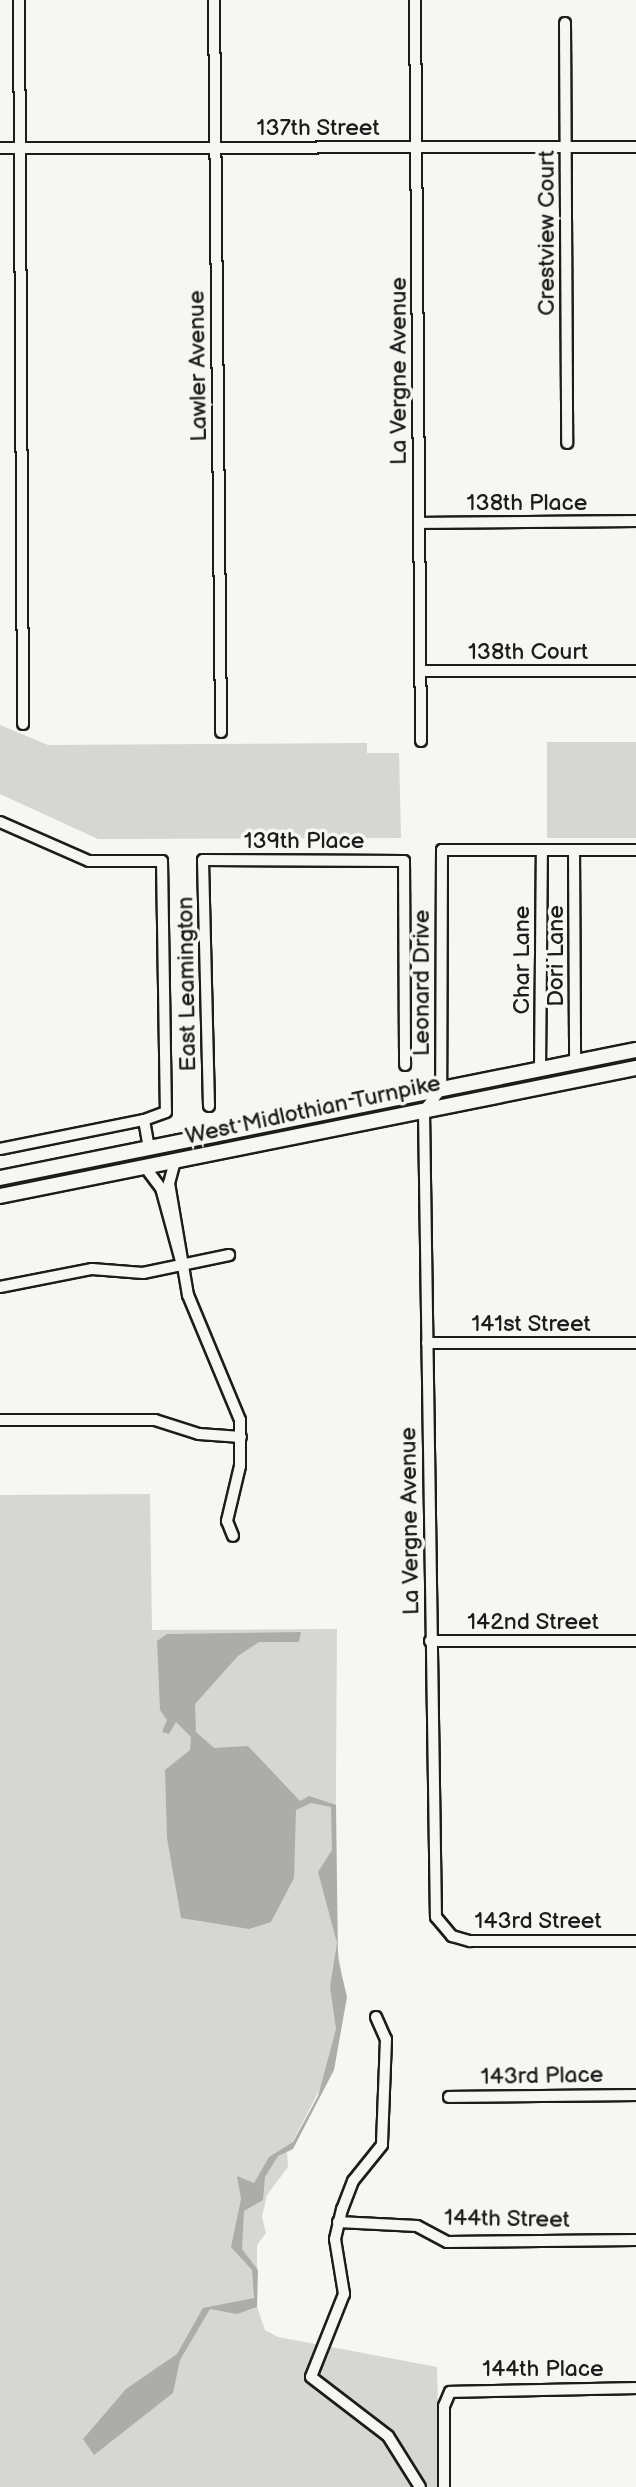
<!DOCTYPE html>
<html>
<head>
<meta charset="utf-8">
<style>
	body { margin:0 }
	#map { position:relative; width:636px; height:2487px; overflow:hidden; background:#f6f6f2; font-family:"Balsamiq Sans",sans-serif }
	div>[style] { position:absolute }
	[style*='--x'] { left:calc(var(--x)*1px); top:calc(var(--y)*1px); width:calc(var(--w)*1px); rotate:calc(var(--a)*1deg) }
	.green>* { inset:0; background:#d6d6d2; transform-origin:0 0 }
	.water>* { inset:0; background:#acaca9 }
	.roads { filter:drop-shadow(2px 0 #1c1c1c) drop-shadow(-2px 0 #1c1c1c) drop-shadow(0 2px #1c1c1c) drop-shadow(0 -2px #1c1c1c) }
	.street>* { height:10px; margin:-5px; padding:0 5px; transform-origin:5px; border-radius:5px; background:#f6f6f2 }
	.secondary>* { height:14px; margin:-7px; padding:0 7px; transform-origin:7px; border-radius:7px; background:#f6f6f2 }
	span { translate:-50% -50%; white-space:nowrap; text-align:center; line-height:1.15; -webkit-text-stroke:7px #f6f6f2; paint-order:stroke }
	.street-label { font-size:23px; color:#1c1c1c }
</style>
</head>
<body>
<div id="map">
	<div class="green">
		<div style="clip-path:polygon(0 725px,48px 745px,367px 743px,367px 753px,399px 753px,401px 838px,98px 839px,0 794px)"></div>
		<div style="left:547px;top:742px;width:89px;height:96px"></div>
		<div style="clip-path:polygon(150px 1494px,152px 1630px,337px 1629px,335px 1931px,343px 1983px,331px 2068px,287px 2152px,288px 2167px,267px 2195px,262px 2217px,266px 2233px,257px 2245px,257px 2307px,265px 2330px,278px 2337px,437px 2367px,440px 2487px,0 2487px,0 1495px)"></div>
	</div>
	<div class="water">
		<div style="clip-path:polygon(301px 1632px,299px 1642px,259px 1642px,238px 1656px,195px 1704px,196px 1732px,214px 1748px,248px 1746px,300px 1801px,309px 1796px,336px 1805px,338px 1959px,347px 1997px,334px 2070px,293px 2149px,278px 2156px,265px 2177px,263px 2200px,244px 2211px,242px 2249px,258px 2270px,257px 2307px,237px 2314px,210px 2309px,180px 2360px,173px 2393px,94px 2455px,83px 2439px,126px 2389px,177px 2354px,203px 2308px,254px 2298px,252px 2270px,231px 2247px,241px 2199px,237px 2176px,254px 2183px,269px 2157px,293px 2142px,318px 2096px,336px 2029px,330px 1987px,337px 1943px,318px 1872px,332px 1850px,331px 1807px,311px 1803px,296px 1810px,294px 1878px,271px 1922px,249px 1929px,181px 1918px,167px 1838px,165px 1770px,190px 1750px,191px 1737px,176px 1722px,169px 1734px,162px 1732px,167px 1720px,160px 1710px,157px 1641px,167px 1634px)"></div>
	</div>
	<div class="roads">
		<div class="street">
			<div style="--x:19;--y:0;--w:724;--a:89.68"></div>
			<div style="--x:214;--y:0;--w:732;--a:89.45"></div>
			<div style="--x:415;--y:0;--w:741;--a:89.54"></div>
			<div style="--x:565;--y:23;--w:420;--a:89.7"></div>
			<div style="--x:0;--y:148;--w:636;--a:-0.09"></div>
			<div style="--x:419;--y:523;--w:217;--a:-0.5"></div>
			<div style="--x:420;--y:671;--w:216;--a:0"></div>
			<div style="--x:0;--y:822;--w:97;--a:23.7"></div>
			<div style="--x:89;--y:861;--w:73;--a:0"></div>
			<div style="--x:162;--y:861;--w:251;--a:89.1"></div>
			<div style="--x:166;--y:1112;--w:23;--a:160"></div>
			<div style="--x:144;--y:1120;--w:29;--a:80"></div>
			<div style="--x:574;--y:850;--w:213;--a:89.7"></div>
			<div style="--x:636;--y:850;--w:194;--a:180"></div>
			<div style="--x:442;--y:850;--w:239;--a:90.2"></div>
			<div style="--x:441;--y:1089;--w:28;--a:128"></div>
			<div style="--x:424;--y:1111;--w:806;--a:89.15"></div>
			<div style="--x:436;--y:1917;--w:25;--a:50"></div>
			<div style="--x:452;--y:1936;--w:19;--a:16"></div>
			<div style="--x:470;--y:1941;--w:166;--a:0"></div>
			<div style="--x:540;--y:1069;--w:219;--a:-89.5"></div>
			<div style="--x:209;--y:1106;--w:246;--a:-91.4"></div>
			<div style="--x:203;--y:860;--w:201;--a:0.3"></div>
			<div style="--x:404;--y:861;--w:204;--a:89.7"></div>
			<div style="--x:0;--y:1149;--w:147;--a:-11.4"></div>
			<div style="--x:175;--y:1161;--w:23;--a:105"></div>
			<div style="--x:169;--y:1183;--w:114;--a:80.4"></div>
			<div style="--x:188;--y:1295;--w:135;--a:67.4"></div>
			<div style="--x:240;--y:1420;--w:46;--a:90"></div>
			<div style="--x:240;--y:1466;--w:57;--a:103.3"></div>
			<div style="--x:227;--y:1521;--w:16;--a:68"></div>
			<div style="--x:145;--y:1167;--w:26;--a:53"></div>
			<div style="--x:161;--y:1188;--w:80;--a:74.7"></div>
			<div style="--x:0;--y:1287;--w:94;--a:-11.1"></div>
			<div style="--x:92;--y:1269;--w:51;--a:4.5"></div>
			<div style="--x:143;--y:1273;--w:88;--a:-11.8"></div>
			<div style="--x:427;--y:1343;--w:209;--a:0"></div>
			<div style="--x:0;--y:1420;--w:155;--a:0"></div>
			<div style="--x:155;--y:1420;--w:46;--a:17.7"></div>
			<div style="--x:199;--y:1434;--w:42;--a:4.1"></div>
			<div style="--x:430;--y:1641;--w:206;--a:0"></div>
			<div style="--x:376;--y:2017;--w:24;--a:66"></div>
			<div style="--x:386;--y:2039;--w:106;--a:92.2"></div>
			<div style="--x:382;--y:2145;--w:46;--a:128.9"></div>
			<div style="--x:353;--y:2181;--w:30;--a:111"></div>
			<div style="--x:342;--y:2209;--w:31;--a:103"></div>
			<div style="--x:335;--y:2239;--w:56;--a:80.7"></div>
			<div style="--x:344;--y:2294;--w:89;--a:111.7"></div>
			<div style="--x:311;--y:2377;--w:97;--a:37.5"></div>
			<div style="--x:388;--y:2436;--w:60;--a:57.9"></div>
			<div style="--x:449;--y:2097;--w:187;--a:-0.6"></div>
			<div style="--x:338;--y:2222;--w:79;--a:2.9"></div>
			<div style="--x:417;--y:2226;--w:34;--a:28"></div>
			<div style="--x:447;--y:2242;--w:189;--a:-0.6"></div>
			<div style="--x:444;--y:2487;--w:81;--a:-90"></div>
			<div style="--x:444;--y:2406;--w:15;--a:-67"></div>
			<div style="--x:450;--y:2392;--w:186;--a:-1.2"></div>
		</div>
		<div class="secondary">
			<div style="--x:0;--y:1178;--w:649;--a:-11.38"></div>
			<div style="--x:0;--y:1196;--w:649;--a:-11.38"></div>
		</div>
	</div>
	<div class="street-label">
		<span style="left:318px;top:128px">137th Street</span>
		<span style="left:547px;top:233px;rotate:-90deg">Crestview Court</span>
		<span style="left:198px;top:366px;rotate:-91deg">Lawler Avenue</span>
		<span style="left:399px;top:371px;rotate:-90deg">La Vergne Avenue</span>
		<span style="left:527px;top:503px">138th Place</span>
		<span style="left:528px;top:652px">138th Court</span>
		<span style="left:304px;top:841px">139th Place</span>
		<span style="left:556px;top:956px;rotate:-90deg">Dori Lane</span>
		<span style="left:522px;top:960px;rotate:-90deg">Char Lane</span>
		<span style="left:422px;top:983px;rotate:-90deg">Leonard Drive</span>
		<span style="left:187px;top:984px;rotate:-91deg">East Leamington</span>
		<span style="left:313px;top:1110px;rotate:-12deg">West Midlothian Turnpike</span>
		<span style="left:531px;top:1324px">141st Street</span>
		<span style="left:410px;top:1521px;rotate:-91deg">La Vergne Avenue</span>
		<span style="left:533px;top:1622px">142nd Street</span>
		<span style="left:538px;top:1921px">143rd Street</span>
		<span style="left:542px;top:2076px;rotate:-1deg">143rd Place</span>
		<span style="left:507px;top:2219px;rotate:1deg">144th Street</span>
		<span style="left:543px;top:2369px">144th Place</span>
	</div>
</div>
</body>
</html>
